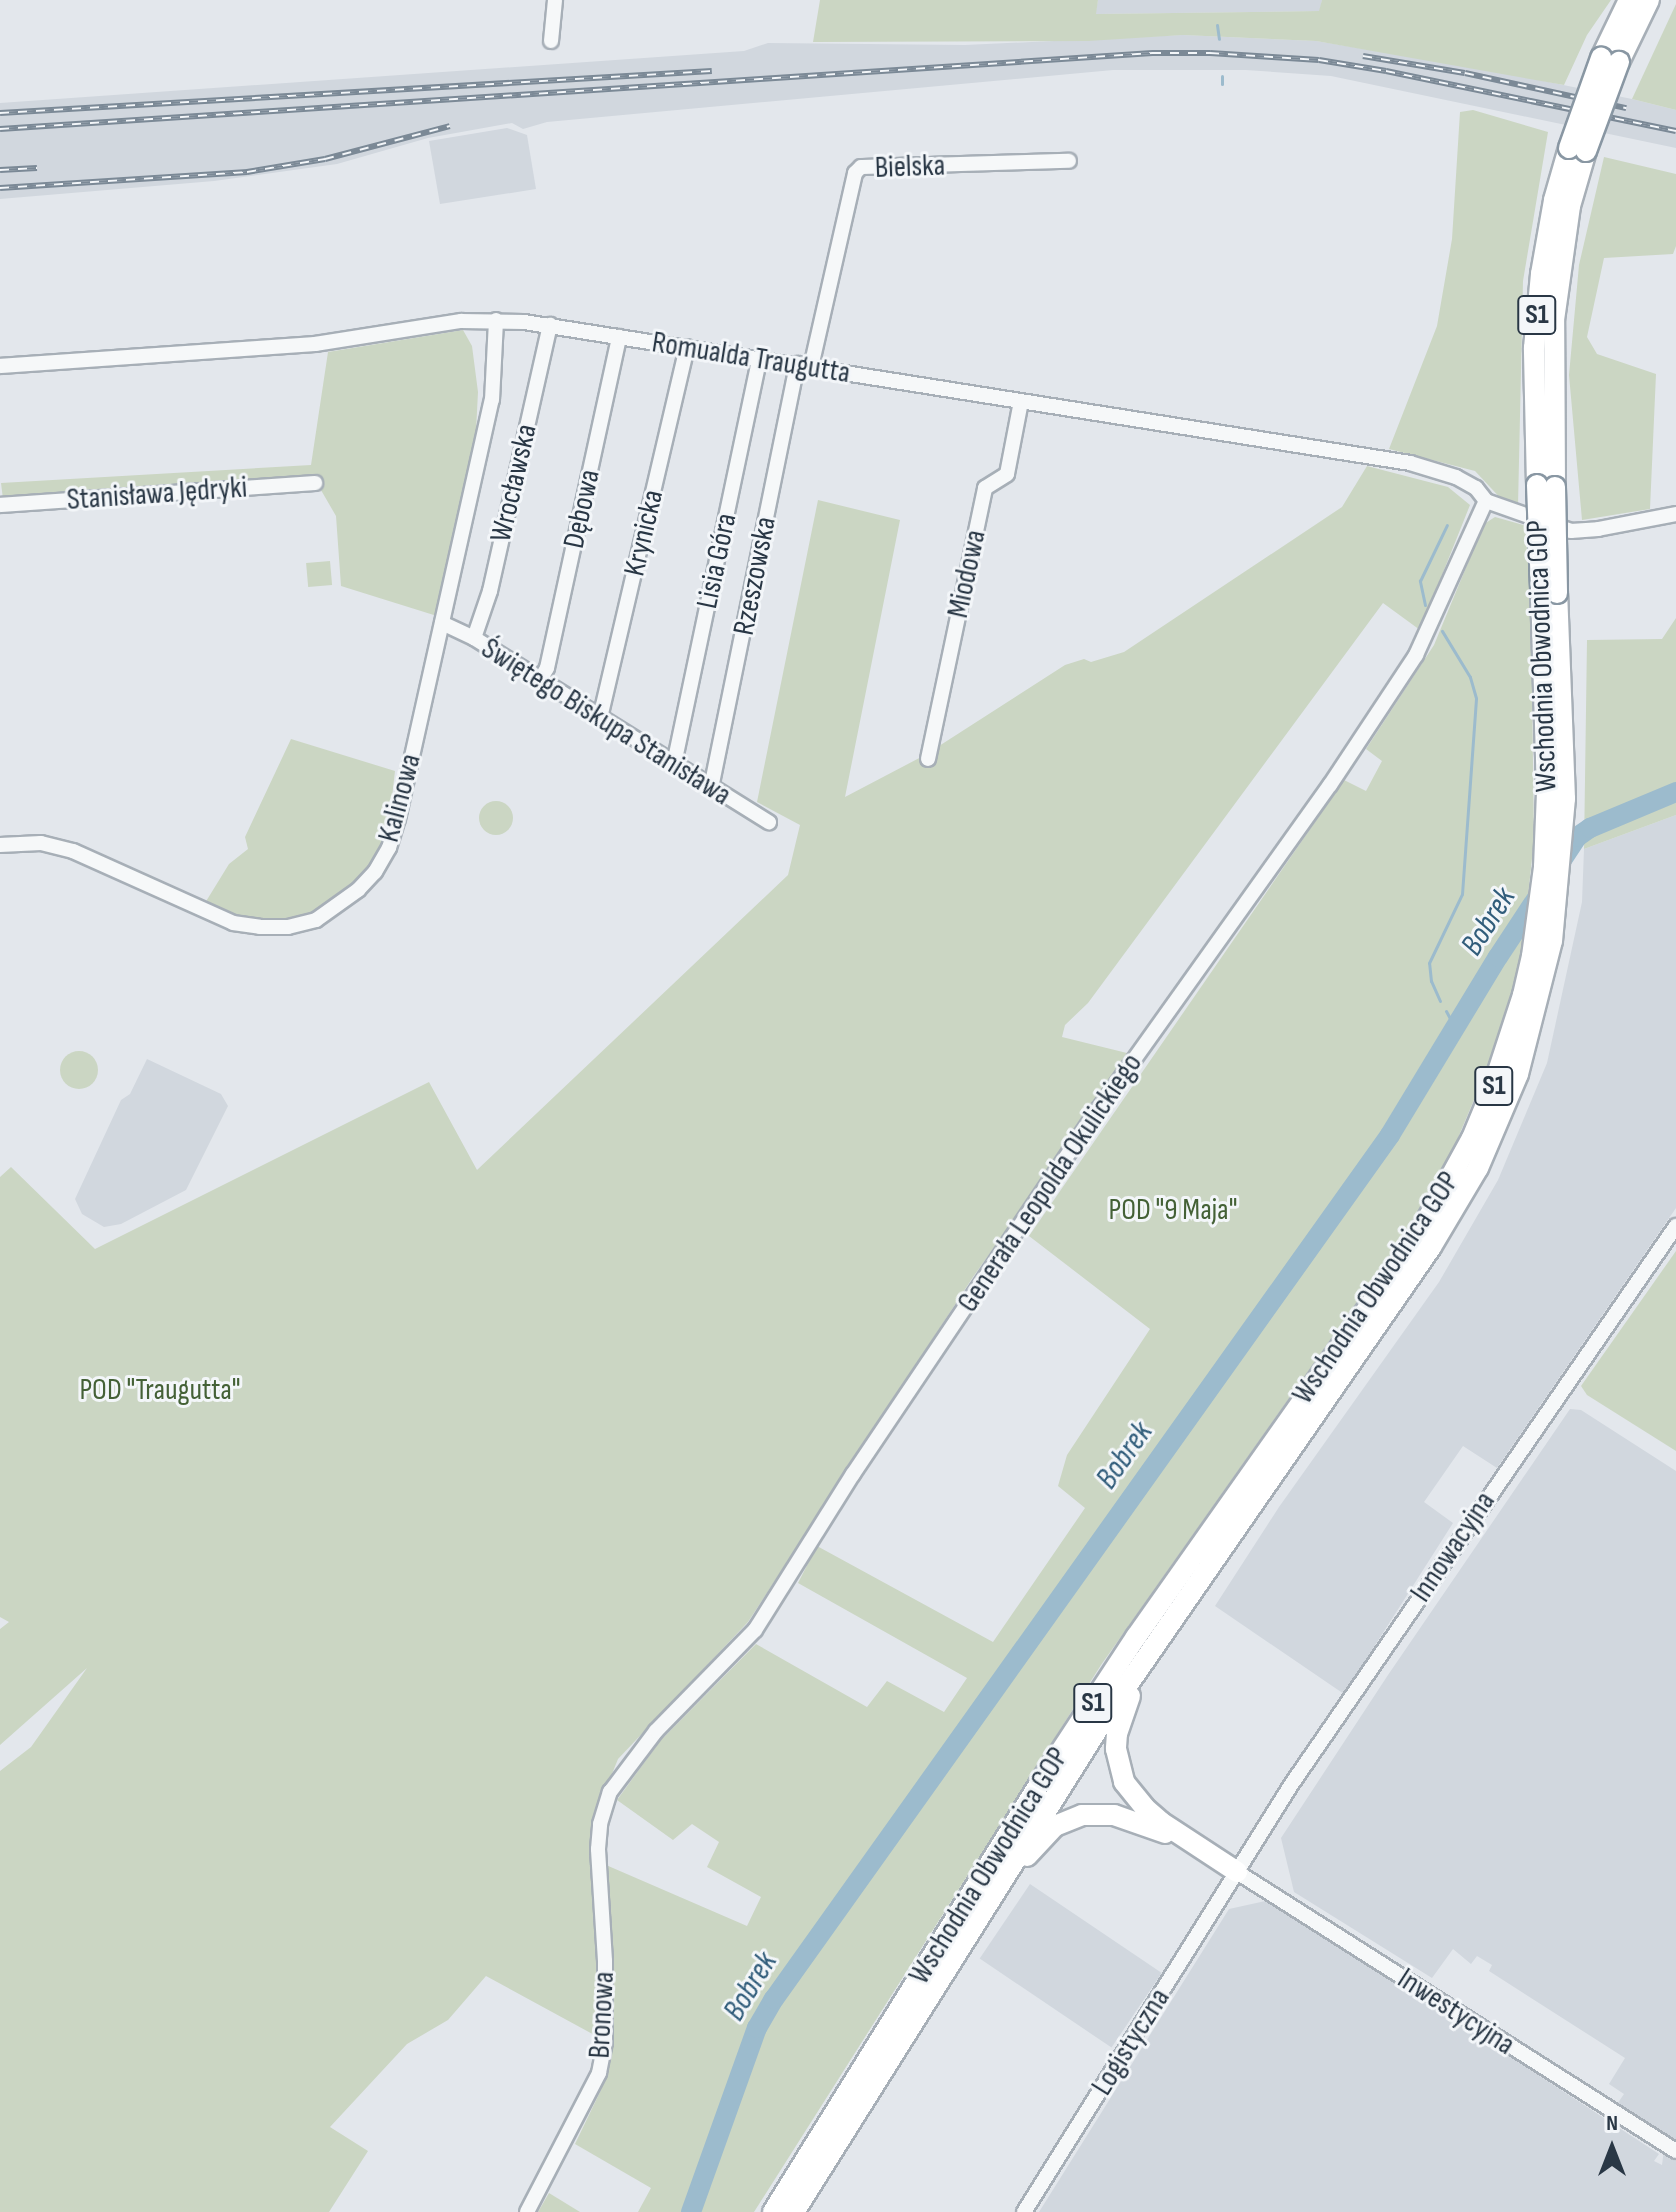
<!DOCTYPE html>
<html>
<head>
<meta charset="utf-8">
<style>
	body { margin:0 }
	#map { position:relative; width:1676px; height:2212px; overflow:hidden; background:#e3e7ec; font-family:"Sofia Sans Condensed",sans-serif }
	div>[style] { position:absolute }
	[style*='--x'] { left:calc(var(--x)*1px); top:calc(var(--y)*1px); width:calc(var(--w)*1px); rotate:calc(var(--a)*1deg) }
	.built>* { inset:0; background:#d1d7de; transform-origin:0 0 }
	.green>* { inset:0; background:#cbd6c3; transform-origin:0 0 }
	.round { border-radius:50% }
	.stream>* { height:3px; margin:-1.5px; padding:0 1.5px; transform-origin:1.5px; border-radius:1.5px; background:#9cbbcd }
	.river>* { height:20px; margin:-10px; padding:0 10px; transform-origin:10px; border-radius:10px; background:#9cbbcd }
	.roads { filter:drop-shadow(2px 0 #a7afb7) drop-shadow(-2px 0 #a7afb7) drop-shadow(0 2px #a7afb7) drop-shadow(0 -2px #a7afb7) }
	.minor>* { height:14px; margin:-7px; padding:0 7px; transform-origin:7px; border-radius:7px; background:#f6f8f9 }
	.highway>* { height:20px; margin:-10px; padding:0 10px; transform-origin:10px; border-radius:10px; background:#fff }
	.rail>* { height:6px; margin-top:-3px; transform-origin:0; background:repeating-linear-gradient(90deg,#f3f6f9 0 9px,#7b8996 0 18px); box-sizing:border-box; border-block:2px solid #7b8996 }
	.bridges { filter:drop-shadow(2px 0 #8997a3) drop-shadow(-2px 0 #8997a3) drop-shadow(0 2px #8997a3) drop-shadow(0 -2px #8997a3) }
	.highway-bridge>* { height:20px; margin:-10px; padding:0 10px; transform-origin:10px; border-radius:10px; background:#fff }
	span { translate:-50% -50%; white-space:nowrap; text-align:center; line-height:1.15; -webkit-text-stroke:6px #f3f6f9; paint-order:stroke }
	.shield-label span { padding:2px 6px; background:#f3f6f9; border:2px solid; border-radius:6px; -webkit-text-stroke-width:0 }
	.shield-label { font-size:28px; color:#293745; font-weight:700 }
	.street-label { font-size:30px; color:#293745 }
	.park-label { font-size:30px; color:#446136 }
	.water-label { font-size:32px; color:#315d7b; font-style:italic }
	.north { position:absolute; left:1572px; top:2108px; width:80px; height:80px; -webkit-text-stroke:6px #f3f6f9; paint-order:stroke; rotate:0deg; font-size:22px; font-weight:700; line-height:32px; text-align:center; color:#293745 }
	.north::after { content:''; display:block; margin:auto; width:28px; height:36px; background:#293745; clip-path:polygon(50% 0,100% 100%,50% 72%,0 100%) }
</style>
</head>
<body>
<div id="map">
	<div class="built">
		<div style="clip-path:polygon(1098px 0,1322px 0,1320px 11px,1095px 14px)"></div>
		<div style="clip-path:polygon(1183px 35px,1316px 41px,1484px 69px,1632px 99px,1676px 110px,1676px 148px,1331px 76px,1246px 70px,1113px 70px,547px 122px,523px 129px,512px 123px,428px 138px,337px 164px,214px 181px,0 199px,0 103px,744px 51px,768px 43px,965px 45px)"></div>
		<div style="clip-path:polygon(507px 128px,527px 135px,536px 189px,440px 204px,429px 141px)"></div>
		<div style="clip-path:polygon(1676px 815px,1676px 1208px,1497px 1468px,1463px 1446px,1424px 1502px,1453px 1523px,1344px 1694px,1215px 1606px,1279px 1507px,1439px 1282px,1498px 1180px,1547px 1063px,1582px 902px,1584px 849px)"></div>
		<div style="clip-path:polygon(147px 1059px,221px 1094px,228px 1106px,186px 1190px,121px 1224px,104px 1227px,82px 1214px,75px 1199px,121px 1100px,130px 1094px)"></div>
		<div style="clip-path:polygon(1570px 1409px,1581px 1410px,1676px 1471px,1676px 2212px,1039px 2212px,1229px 1909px,1270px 1900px,1659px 2154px,1654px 2161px,1662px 2165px,1664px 2150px,1609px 2116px,1624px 2094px,1609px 2084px,1625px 2058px,1489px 1971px,1492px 1965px,1477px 1956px,1471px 1964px,1453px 1949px,1432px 1978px,1294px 1892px,1281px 1838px,1388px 1675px)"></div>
		<div style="left:1030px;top:1884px;width:159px;height:90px;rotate:34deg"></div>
	</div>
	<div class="green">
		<div style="clip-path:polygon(820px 0,1098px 0,1096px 14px,1319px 11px,1322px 0,1611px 0,1587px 35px,1564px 85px,1316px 41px,1183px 35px,1088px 41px,813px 42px)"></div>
		<div style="clip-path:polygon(1676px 4px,1676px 110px,1632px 99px)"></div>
		<div style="clip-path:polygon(1473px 110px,1548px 132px,1523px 281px,1518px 506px,1505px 503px,1475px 471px,1389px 449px,1437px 326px,1452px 239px,1460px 112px)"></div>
		<div style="clip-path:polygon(1604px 157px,1676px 174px,1676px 246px,1673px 254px,1604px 258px,1587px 337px,1597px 354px,1656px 374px,1650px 509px,1582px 520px,1569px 375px,1579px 265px)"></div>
		<div style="clip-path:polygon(463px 330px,472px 346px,478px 392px,476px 431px,437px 616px,341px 586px,336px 516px,314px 478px,3px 499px,1px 483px,311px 465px,328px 352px)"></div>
		<div style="clip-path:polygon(1367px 466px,1448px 487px,1470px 505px,1420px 630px,1383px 603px,1088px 1003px,1065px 1025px,1062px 1037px,1131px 1054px,973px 1277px,748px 1622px,618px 1759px,595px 1816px,595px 1866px,606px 1865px,747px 1926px,761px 1897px,707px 1867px,719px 1842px,692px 1824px,673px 1840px,617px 1800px,660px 1741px,756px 1644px,867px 1707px,887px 1681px,944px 1712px,967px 1678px,798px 1583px,817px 1546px,993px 1642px,1085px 1508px,1058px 1486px,1067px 1455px,1150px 1329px,1029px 1236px,1344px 780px,1366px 791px,1382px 761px,1366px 749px,1434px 645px,1484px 524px,1495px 517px,1527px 526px,1532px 684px,1534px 840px,1522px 952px,1503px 1031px,1436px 1190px,1101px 1665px,754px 2212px,638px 2212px,651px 2188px,575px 2144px,601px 2090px,612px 2041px,598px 2037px,486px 1976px,448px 2020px,407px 2044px,330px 2127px,368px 2151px,329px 2212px,0 2212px,0 1771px,31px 1747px,87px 1668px,0 1745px,0 1629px,9px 1622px,0 1617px,0 1177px,11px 1167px,95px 1249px,429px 1082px,477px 1170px,788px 875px,800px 825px,757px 802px,818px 500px,900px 520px,845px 797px,925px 755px,1065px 665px,1084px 659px,1091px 662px,1124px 652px,1342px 507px)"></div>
		<div style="left:330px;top:561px;width:24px;height:24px;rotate:85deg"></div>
		<div style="clip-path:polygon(1676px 618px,1676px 815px,1584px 849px,1587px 640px,1662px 639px)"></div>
		<div style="clip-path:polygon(291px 739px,395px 771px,389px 824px,380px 852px,358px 883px,327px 906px,299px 920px,244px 920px,205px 903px,229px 864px,248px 849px,245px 837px)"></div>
		<div class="round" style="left:479px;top:801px;width:34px;height:34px"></div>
		<div class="round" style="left:60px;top:1051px;width:38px;height:38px"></div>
		<div style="clip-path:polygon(1676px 1251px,1676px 1451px,1587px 1395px,1581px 1386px)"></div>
		<div style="clip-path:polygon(549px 2193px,580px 2212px,538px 2212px)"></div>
	</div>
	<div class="stream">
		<div style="--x:1217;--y:25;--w:14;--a:82"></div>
		<div style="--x:1222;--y:76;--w:8;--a:90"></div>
		<div style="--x:1425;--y:605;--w:25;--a:-102"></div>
		<div style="--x:1420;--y:581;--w:62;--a:-64.3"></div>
		<div style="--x:1440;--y:1001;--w:22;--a:-114"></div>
		<div style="--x:1431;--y:981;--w:18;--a:-96"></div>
		<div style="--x:1429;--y:963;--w:76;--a:-64.4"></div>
		<div style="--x:1462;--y:894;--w:196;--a:-85.9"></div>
		<div style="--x:1476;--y:698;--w:22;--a:-106"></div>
		<div style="--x:1470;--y:677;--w:54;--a:-121.3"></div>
		<div style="--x:1446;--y:1011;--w:19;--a:62"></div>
	</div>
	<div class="river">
		<div style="--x:691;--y:2212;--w:195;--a:-70.3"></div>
		<div style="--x:757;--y:2028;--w:34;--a:-60"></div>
		<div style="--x:774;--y:1999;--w:1061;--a:-54.51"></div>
		<div style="--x:1390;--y:1135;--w:208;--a:-58.8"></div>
		<div style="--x:1498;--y:957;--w:144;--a:-56.6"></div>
		<div style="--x:1577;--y:837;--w:16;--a:-35"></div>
		<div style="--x:1590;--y:828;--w:93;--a:-22.7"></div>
	</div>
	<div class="roads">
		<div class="minor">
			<div style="--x:551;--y:41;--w:41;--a:-84.4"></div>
			<div style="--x:0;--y:366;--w:316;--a:-4"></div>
			<div style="--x:315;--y:344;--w:148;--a:-9"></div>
			<div style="--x:461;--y:321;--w:63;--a:0.9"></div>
			<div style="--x:524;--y:322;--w:897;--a:9.04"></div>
			<div style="--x:1410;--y:463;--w:48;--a:16.9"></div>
			<div style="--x:1456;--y:477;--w:23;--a:29"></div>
			<div style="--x:1476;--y:488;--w:16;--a:52"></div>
			<div style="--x:811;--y:367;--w:199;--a:-77.2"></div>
			<div style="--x:855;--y:173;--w:8;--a:-45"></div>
			<div style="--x:861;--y:167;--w:208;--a:-1.7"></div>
			<div style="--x:1486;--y:501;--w:90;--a:19.4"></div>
			<div style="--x:1571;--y:531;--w:27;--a:-4"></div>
			<div style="--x:1598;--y:529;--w:79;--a:-10.9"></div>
			<div style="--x:0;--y:505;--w:316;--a:-4"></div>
			<div style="--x:442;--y:623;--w:35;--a:25"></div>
			<div style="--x:474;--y:638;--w:348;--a:32"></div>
			<div style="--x:474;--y:638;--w:50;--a:-71.2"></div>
			<div style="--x:490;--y:591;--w:273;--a:-77.3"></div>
			<div style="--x:540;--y:680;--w:14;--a:-60"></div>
			<div style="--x:547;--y:668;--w:339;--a:-77.7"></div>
			<div style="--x:600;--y:718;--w:381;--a:-76.8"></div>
			<div style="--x:928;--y:759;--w:277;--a:-78.1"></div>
			<div style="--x:985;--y:488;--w:26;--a:-32"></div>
			<div style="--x:1007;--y:474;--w:74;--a:-79.1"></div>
			<div style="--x:674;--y:764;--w:414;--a:-78.1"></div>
			<div style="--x:711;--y:788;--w:433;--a:-78.5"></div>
			<div style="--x:0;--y:845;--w:41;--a:-2.8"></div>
			<div style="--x:41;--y:843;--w:33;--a:14"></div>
			<div style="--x:73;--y:851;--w:175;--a:24.2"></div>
			<div style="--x:233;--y:923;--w:27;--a:8"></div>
			<div style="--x:260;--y:927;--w:28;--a:0"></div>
			<div style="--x:288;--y:927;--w:29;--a:-14"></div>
			<div style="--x:316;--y:920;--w:52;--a:-35.5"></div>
			<div style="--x:358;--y:890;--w:25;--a:-47"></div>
			<div style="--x:375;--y:872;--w:28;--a:-60"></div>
			<div style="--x:389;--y:848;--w:30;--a:-73"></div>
			<div style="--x:398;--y:819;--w:429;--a:-77.4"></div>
			<div style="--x:492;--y:400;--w:80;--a:-87.1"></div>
			<div style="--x:1237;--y:1872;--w:520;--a:32.44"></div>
			<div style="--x:527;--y:2212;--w:157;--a:-62.6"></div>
			<div style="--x:599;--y:2073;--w:32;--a:-79"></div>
			<div style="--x:605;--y:2042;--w:81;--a:-90"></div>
			<div style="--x:605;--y:1961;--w:112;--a:-93.6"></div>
			<div style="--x:598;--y:1849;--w:25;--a:-85"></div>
			<div style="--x:600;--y:1824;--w:34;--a:-73"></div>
			<div style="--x:610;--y:1792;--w:76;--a:-53"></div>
			<div style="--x:656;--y:1731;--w:141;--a:-45.6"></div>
			<div style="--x:755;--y:1630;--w:184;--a:-57.9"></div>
			<div style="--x:853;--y:1474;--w:439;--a:-56.1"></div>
			<div style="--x:1098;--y:1110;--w:399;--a:-54.5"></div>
			<div style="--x:1330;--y:785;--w:156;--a:-56.5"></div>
			<div style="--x:1416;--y:655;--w:169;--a:-65.6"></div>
			<div style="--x:1024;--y:2212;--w:504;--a:-57.98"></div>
			<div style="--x:1291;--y:1785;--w:679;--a:-55.44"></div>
		</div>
		<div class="highway">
			<div style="--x:1601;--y:58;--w:64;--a:-64.2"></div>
			<div style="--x:1619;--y:62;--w:69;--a:-64.2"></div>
			<div style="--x:1537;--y:485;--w:137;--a:-91.3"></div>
			<div style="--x:1534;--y:348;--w:74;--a:-84.6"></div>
			<div style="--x:1541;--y:274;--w:75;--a:-80"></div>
			<div style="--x:1554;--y:200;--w:54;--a:-73.9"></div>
			<div style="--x:1555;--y:487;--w:167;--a:-90.3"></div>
			<div style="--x:1554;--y:320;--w:115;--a:-82"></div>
			<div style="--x:1570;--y:206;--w:57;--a:-73.8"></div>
			<div style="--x:1130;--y:1696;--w:39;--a:109"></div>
			<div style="--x:1117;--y:1733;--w:16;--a:94"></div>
			<div style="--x:1116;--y:1749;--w:34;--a:76"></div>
			<div style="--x:1124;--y:1782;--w:33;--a:51"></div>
			<div style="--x:1145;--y:1808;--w:21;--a:41"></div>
			<div style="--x:1161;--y:1822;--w:91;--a:33.3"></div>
			<div style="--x:1027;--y:1856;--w:41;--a:-47"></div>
			<div style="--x:1055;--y:1826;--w:29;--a:-22"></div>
			<div style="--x:1082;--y:1815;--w:32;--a:0"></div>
			<div style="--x:1114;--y:1815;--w:54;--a:19.4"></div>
			<div style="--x:773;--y:2212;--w:505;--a:-58.1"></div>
			<div style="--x:1040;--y:1783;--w:175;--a:-56.7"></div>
			<div style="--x:1136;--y:1637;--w:488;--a:-54.8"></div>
			<div style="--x:1417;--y:1238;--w:114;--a:-61.2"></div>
			<div style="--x:1472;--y:1138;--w:52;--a:-67.4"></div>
			<div style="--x:1492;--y:1090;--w:100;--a:-71.9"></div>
			<div style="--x:1523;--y:995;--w:40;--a:-77"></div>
			<div style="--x:1532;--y:956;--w:90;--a:-82.3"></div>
			<div style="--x:1544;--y:867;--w:76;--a:-87.7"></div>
			<div style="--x:1547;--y:791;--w:201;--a:-91.7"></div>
			<div style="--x:794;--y:2212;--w:582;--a:-57.84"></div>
			<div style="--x:1104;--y:1719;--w:574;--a:-55.29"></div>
			<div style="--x:1431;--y:1247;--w:92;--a:-59.3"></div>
			<div style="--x:1478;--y:1168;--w:102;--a:-66.9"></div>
			<div style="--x:1518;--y:1074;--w:137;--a:-75.7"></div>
			<div style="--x:1552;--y:941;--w:143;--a:-84.8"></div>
			<div style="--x:1565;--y:799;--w:206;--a:-92.2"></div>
		</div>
	</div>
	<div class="rail">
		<div style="--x:1363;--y:56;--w:103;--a:9.5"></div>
		<div style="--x:1465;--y:73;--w:165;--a:12.3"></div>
		<div style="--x:0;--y:113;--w:713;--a:-3.38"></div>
		<div style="--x:0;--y:129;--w:1155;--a:-3.77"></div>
		<div style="--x:1152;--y:53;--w:58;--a:0"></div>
		<div style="--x:1210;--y:53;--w:109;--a:3.7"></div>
		<div style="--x:1319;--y:60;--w:68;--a:9.3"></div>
		<div style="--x:1386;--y:71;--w:296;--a:11.7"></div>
		<div style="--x:0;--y:170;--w:37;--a:-3"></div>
		<div style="--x:0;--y:188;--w:248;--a:-3.7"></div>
		<div style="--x:247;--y:172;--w:79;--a:-9.5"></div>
		<div style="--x:325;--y:159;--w:129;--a:-14.8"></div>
	</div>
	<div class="bridges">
		<div class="highway-bridge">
			<div style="--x:1569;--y:148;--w:96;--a:-70.4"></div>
			<div style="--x:1586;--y:151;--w:95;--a:-69.7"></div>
			<div style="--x:1537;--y:485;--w:105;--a:87.8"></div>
			<div style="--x:1555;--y:487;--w:106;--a:88.9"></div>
		</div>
	</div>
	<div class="shield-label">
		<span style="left:1537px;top:315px">S1</span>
		<span style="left:1494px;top:1086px">S1</span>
		<span style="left:1093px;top:1703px">S1</span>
	</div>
	<div class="street-label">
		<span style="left:910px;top:167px;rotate:-2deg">Bielska</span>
		<span style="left:751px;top:358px;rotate:9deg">Romualda Traugutta</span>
		<span style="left:514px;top:483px;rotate:-77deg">Wrocławska</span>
		<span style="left:157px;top:494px;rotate:-4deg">Stanisława Jędryki</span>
		<span style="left:582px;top:509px;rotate:-78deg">Dębowa</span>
		<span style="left:644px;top:533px;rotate:-77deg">Krynicka</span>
		<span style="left:717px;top:561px;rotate:-78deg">Lisia Góra</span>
		<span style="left:967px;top:574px;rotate:-78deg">Miodowa</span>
		<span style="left:755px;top:576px;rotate:-79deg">Rzeszowska</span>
		<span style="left:1542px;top:656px;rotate:-92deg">Wschodnia Obwodnica GOP</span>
		<span style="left:606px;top:722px;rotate:32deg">Świętego Biskupa Stanisława</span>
		<span style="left:400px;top:798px;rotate:-75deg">Kalinowa</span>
		<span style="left:1050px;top:1183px;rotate:-56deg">Generała Leopolda Okulickiego</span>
		<span style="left:1376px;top:1288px;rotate:-56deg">Wschodnia Obwodnica GOP</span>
		<span style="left:1453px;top:1547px;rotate:-56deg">Innowacyjna</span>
		<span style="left:989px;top:1866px;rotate:-58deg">Wschodnia Obwodnica GOP</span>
		<span style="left:1456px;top:2012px;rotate:33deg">Inwestycyjna</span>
		<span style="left:602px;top:2015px;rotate:-87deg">Bronowa</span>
		<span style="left:1131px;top:2042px;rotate:-58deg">Logistyczna</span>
	</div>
	<div class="park-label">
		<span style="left:1173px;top:1210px">POD "9 Maja"</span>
		<span style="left:160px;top:1390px">POD "Traugutta"</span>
	</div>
	<div class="water-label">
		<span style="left:1489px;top:922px;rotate:-58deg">Bobrek</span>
		<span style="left:1125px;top:1456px;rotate:-55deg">Bobrek</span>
		<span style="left:751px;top:1987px;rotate:-59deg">Bobrek</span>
	</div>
	<div class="north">N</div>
</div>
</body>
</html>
